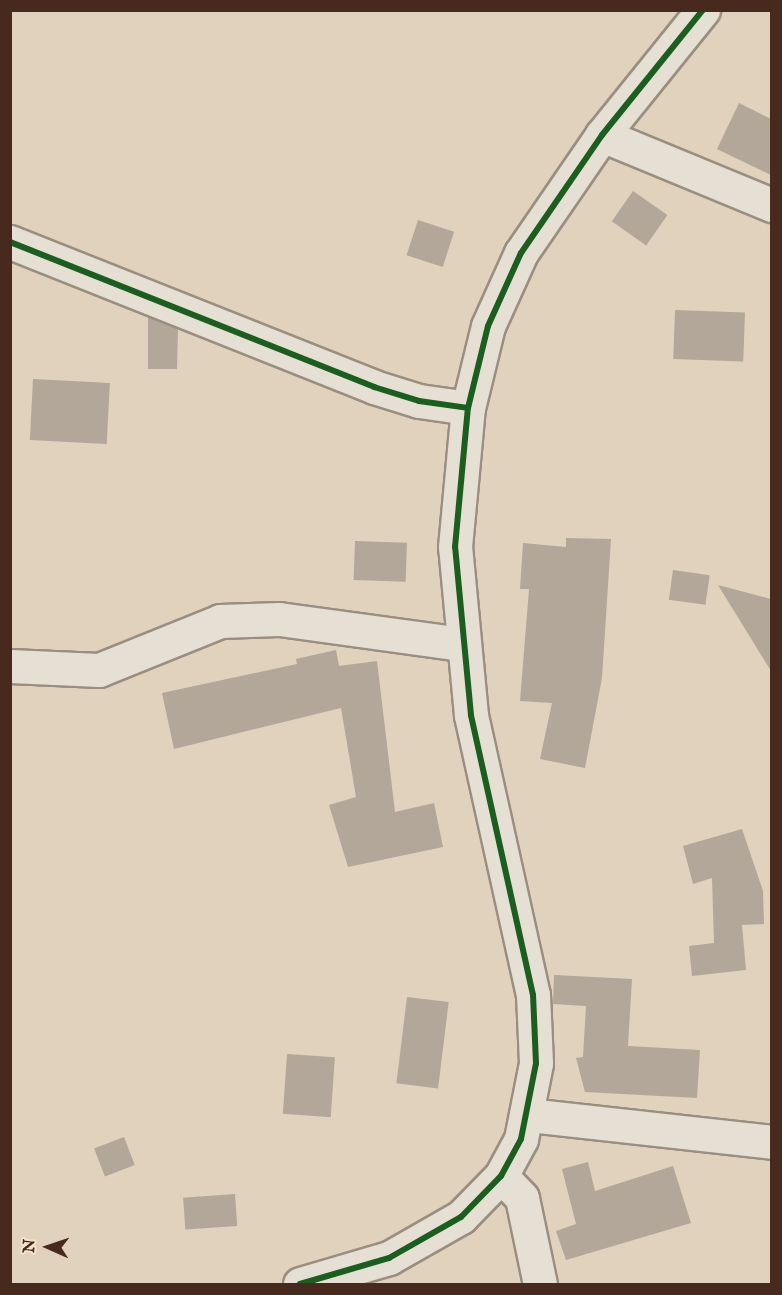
<!DOCTYPE html>
<html>
<head>
<meta charset="utf-8">
<style>
	body { margin:0 }
	#map { position:relative; width:782px; height:1295px; overflow:hidden; background:#e0d2bc; font-family:"IM FELL English",serif }
	div>[style] { position:absolute }
	[style*='--x'] { left:calc(var(--x)*1px); top:calc(var(--y)*1px); width:calc(var(--w)*1px); rotate:calc(var(--a)*1deg) }
	.building>* { inset:0; background:#b2a798; transform-origin:0 0 }
	.roads { filter:drop-shadow(2px 0 #9a8e81) drop-shadow(-2px 0 #9a8e81) drop-shadow(0 2px #9a8e81) drop-shadow(0 -2px #9a8e81) }
	.minor>* { height:33px; margin:-16.5px; padding:0 16.5px; transform-origin:16.5px; border-radius:16.5px; background:#e6dfd4 }
	.cycleway>* { height:6px; margin:-3px; padding:0 3px; transform-origin:3px; border-radius:3px; background:#1b5e20 }
	span { translate:-50% -50%; white-space:nowrap; text-align:center; line-height:1.15; -webkit-text-stroke:4.5px #f5e4ca; paint-order:stroke }
	.frame { position:absolute; inset:0; border:12px solid #47291d; pointer-events:none }
	.north { position:absolute; left:18px; top:1217px; width:60px; height:60px; -webkit-text-stroke:4px #f5e4ca; paint-order:stroke; rotate:273deg; font-size:16px; font-weight:700; line-height:24px; text-align:center; color:#47291d }
	.north::after { content:''; display:block; margin:auto; width:21px; height:27px; background:#47291d; clip-path:polygon(50% 0,100% 100%,50% 72%,0 100%) }
</style>
</head>
<body>
<div id="map">
	<div class="building">
		<div style="clip-path:polygon(739px 103px,771px 119px,771px 175px,717px 149px)"></div>
		<div style="left:633px;top:191px;width:42px;height:37px;rotate:35deg"></div>
		<div style="left:418px;top:220px;width:38px;height:37px;rotate:18deg"></div>
		<div style="left:675px;top:310px;width:70px;height:49px;rotate:2deg"></div>
		<div style="clip-path:polygon(148px 317px,178px 329px,177px 369px,148px 369px)"></div>
		<div style="left:33px;top:379px;width:77px;height:61px;rotate:3deg"></div>
		<div style="clip-path:polygon(566px 538px,611px 539px,602px 678px,585px 768px,540px 759px,552px 703px,520px 701px,529px 589px,520px 589px,523px 543px,566px 547px)"></div>
		<div style="left:355px;top:541px;width:52px;height:39px;rotate:2deg"></div>
		<div style="left:673px;top:570px;width:37px;height:30px;rotate:8deg"></div>
		<div style="clip-path:polygon(718px 585px,771px 599px,771px 671px)"></div>
		<div style="clip-path:polygon(336px 650px,339px 666px,377px 661px,395px 812px,434px 803px,443px 847px,348px 867px,329px 805px,356px 797px,341px 708px,174px 749px,162px 693px,297px 664px,296px 659px)"></div>
		<div style="clip-path:polygon(742px 829px,763px 891px,764px 924px,742px 925px,746px 970px,692px 976px,689px 946px,714px 943px,712px 878px,693px 884px,683px 846px)"></div>
		<div style="clip-path:polygon(554px 975px,632px 979px,628px 1046px,700px 1050px,697px 1098px,585px 1092px,576px 1058px,583px 1057px,586px 1006px,553px 1004px)"></div>
		<div style="left:407px;top:997px;width:42px;height:87px;rotate:7deg"></div>
		<div style="left:287px;top:1054px;width:48px;height:60px;rotate:4deg"></div>
		<div style="left:124px;top:1137px;width:30px;height:32px;rotate:69deg"></div>
		<div style="clip-path:polygon(588px 1162px,595px 1191px,673px 1166px,691px 1223px,566px 1260px,556px 1231px,576px 1224px,562px 1169px)"></div>
		<div style="left:235px;top:1194px;width:32px;height:52px;rotate:86deg"></div>
	</div>
	<div class="roads">
		<div class="minor">
			<div style="--x:602;--y:135;--w:184;--a:22.4"></div>
			<div style="--x:10;--y:242;--w:392;--a:21.7"></div>
			<div style="--x:374;--y:387;--w:47;--a:17.3"></div>
			<div style="--x:419;--y:401;--w:49;--a:8.1"></div>
			<div style="--x:10;--y:666;--w:89;--a:2.6"></div>
			<div style="--x:99;--y:670;--w:131;--a:-22"></div>
			<div style="--x:220;--y:621;--w:59;--a:-1.9"></div>
			<div style="--x:279;--y:619;--w:185;--a:7.8"></div>
			<div style="--x:528;--y:1115;--w:245;--a:6.3"></div>
			<div style="--x:501;--y:1176;--w:30;--a:46"></div>
			<div style="--x:522;--y:1198;--w:88;--a:78.2"></div>
			<div style="--x:300;--y:1284;--w:93;--a:-16.3"></div>
			<div style="--x:389;--y:1258;--w:83;--a:-29.7"></div>
			<div style="--x:461;--y:1217;--w:57;--a:-45.7"></div>
			<div style="--x:501;--y:1176;--w:42;--a:-61.6"></div>
			<div style="--x:521;--y:1139;--w:77;--a:-78.8"></div>
			<div style="--x:536;--y:1063;--w:68;--a:-92.5"></div>
			<div style="--x:533;--y:995;--w:287;--a:-102.5"></div>
			<div style="--x:471;--y:715;--w:169;--a:-95.4"></div>
			<div style="--x:455;--y:547;--w:140;--a:-84.7"></div>
			<div style="--x:468;--y:408;--w:84;--a:-76.3"></div>
			<div style="--x:488;--y:326;--w:80;--a:-65.7"></div>
			<div style="--x:521;--y:253;--w:143;--a:-55.5"></div>
			<div style="--x:602;--y:135;--w:161;--a:-51.1"></div>
		</div>
	</div>
	<div class="cycleway">
		<div style="--x:10;--y:242;--w:392;--a:21.7"></div>
		<div style="--x:374;--y:387;--w:47;--a:17.3"></div>
		<div style="--x:419;--y:401;--w:49;--a:8.1"></div>
		<div style="--x:300;--y:1284;--w:93;--a:-16.3"></div>
		<div style="--x:389;--y:1258;--w:83;--a:-29.7"></div>
		<div style="--x:461;--y:1217;--w:57;--a:-45.7"></div>
		<div style="--x:501;--y:1176;--w:42;--a:-61.6"></div>
		<div style="--x:521;--y:1139;--w:77;--a:-78.8"></div>
		<div style="--x:536;--y:1063;--w:68;--a:-92.5"></div>
		<div style="--x:533;--y:995;--w:287;--a:-102.5"></div>
		<div style="--x:471;--y:715;--w:169;--a:-95.4"></div>
		<div style="--x:455;--y:547;--w:140;--a:-84.7"></div>
		<div style="--x:468;--y:408;--w:84;--a:-76.3"></div>
		<div style="--x:488;--y:326;--w:80;--a:-65.7"></div>
		<div style="--x:521;--y:253;--w:143;--a:-55.5"></div>
		<div style="--x:602;--y:135;--w:161;--a:-51.1"></div>
	</div>
	<div class="frame"></div>
	<div class="north">N</div>
</div>
</body>
</html>
